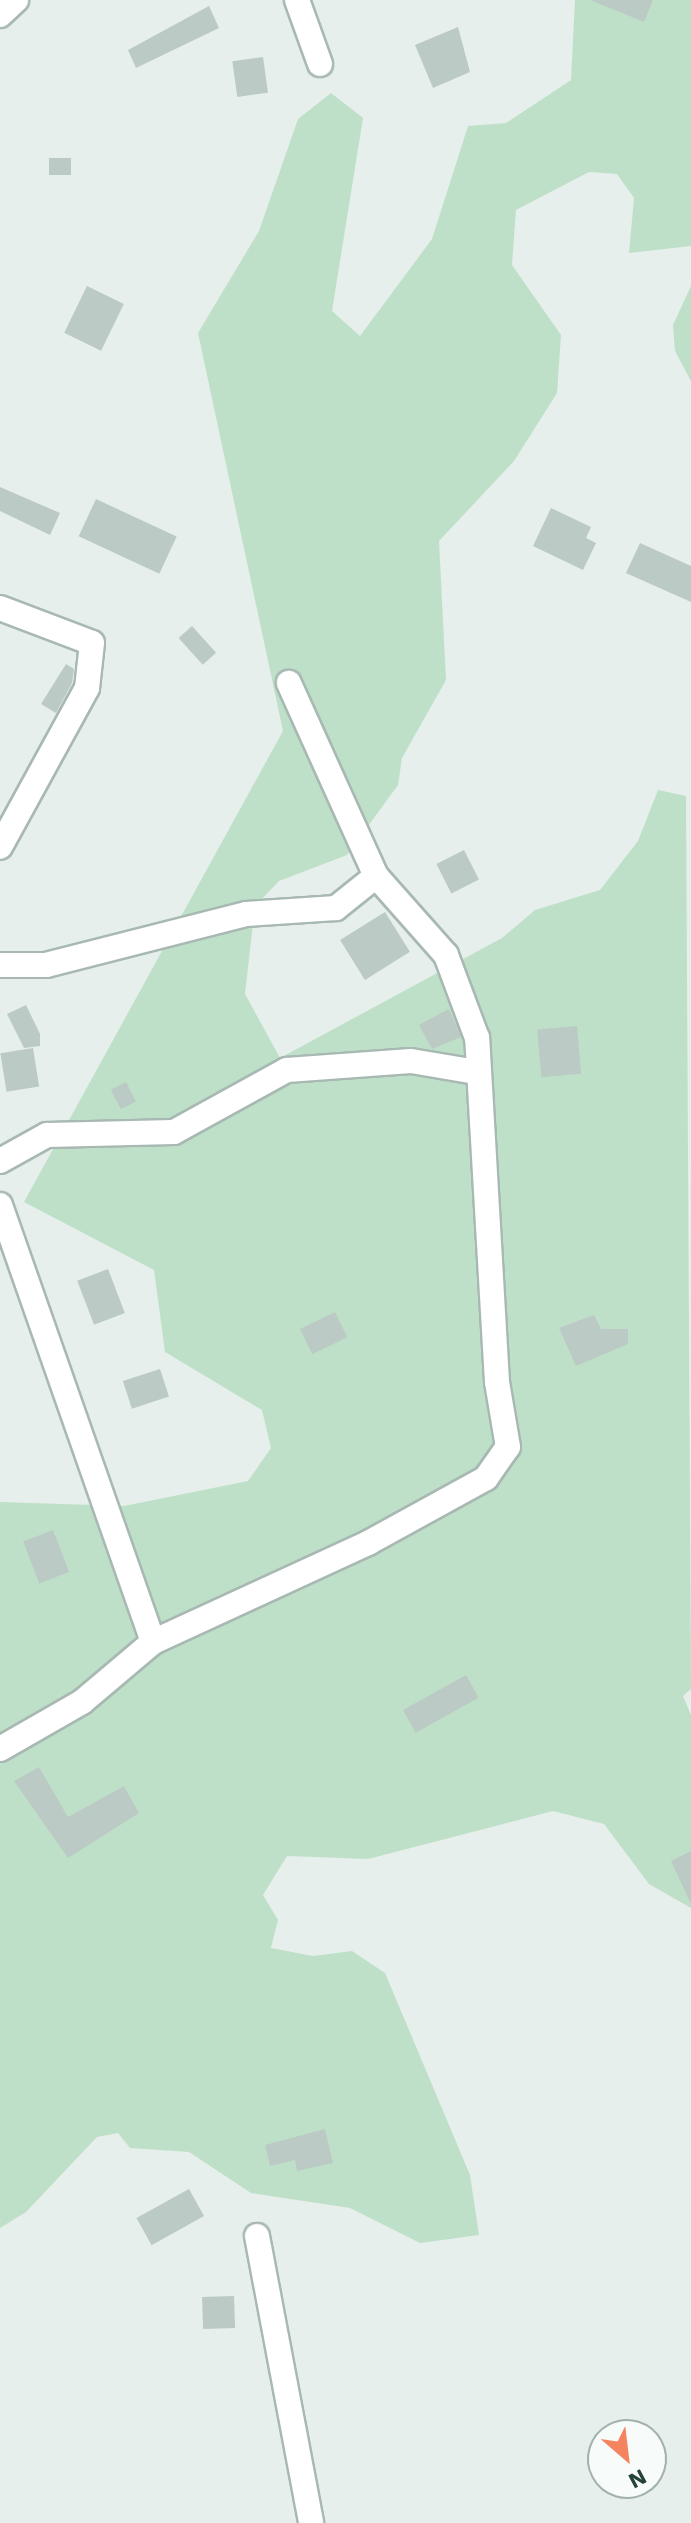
<!DOCTYPE html>
<html>
<head>
<meta charset="utf-8">
<style>
	body { margin:0 }
	#map { position:relative; width:691px; height:2523px; overflow:hidden; background:#e6efeb; font-family:"Work Sans",sans-serif }
	div>[style] { position:absolute }
	[style*='--x'] { left:calc(var(--x)*1px); top:calc(var(--y)*1px); width:calc(var(--w)*1px); rotate:calc(var(--a)*1deg) }
	.green>* { inset:0; background:#bfe0c8 }
	.building>* { inset:0; background:#bbcac4; transform-origin:0 0 }
	.roads { filter:drop-shadow(2px 0 #a8b8b2) drop-shadow(-2px 0 #a8b8b2) drop-shadow(0 2px #a8b8b2) drop-shadow(0 -2px #a8b8b2) }
	.street>* { height:24px; margin:-12px; padding:0 12px; transform-origin:12px; border-radius:12px; background:#fff }
	span { translate:-50% -50%; white-space:nowrap; text-align:center; line-height:1.15; -webkit-text-stroke:7px #f7fbf9; paint-order:stroke }
	.north { position:absolute; left:587px; top:2419px; width:80px; height:80px; box-sizing:border-box; background:#f7fbf9; border:2px solid #a3b1ad; border-radius:50%; rotate:152deg; font-size:22px; font-weight:700; line-height:32px; text-align:center; color:#24423a }
	.north::after { content:''; display:block; margin:auto; width:28px; height:36px; background:#f4845f; clip-path:polygon(50% 0,100% 100%,50% 72%,0 100%) }
</style>
</head>
<body>
<div id="map">
	<div class="green">
		<div style="clip-path:polygon(575px 0,691px 0,691px 246px,629px 253px,634px 198px,617px 174px,589px 172px,516px 210px,512px 265px,561px 335px,557px 393px,514px 461px,439px 541px,446px 680px,402px 758px,398px 785px,347px 855px,279px 881px,255px 906px,245px 994px,280px 1058px,502px 938px,535px 910px,600px 890px,638px 841px,658px 790px,686px 796px,691px 1689px,683px 1696px,691px 1715px,691px 1908px,649px 1884px,604px 1824px,553px 1811px,368px 1859px,287px 1856px,263px 1895px,278px 1920px,271px 1948px,313px 1956px,352px 1951px,385px 1973px,470px 2175px,479px 2235px,420px 2243px,350px 2208px,251px 2193px,189px 2152px,130px 2148px,118px 2133px,97px 2137px,26px 2212px,0 2228px,0 1502px,124px 1506px,248px 1481px,271px 1448px,262px 1410px,165px 1352px,154px 1270px,24px 1202px,283px 731px,198px 333px,259px 231px,298px 119px,331px 93px,363px 118px,332px 311px,360px 336px,432px 239px,468px 126px,506px 123px,571px 80px)"></div>
		<div style="clip-path:polygon(691px 286px,691px 381px,675px 351px,673px 325px)"></div>
	</div>
	<div class="building">
		<div style="clip-path:polygon(590px 0,653px 0,644px 22px)"></div>
		<div style="clip-path:polygon(209px 6px,219px 28px,136px 68px,128px 50px)"></div>
		<div style="clip-path:polygon(458px 27px,470px 72px,433px 88px,415px 45px)"></div>
		<div style="left:263px;top:57px;width:36px;height:31px;rotate:82deg"></div>
		<div style="left:49px;top:158px;width:22px;height:17px"></div>
		<div style="left:87px;top:286px;width:41px;height:52px;rotate:26deg"></div>
		<div style="clip-path:polygon(0 487px,60px 513px,50px 535px,0 511px)"></div>
		<div style="left:96px;top:499px;width:89px;height:41px;rotate:25deg"></div>
		<div style="clip-path:polygon(551px 508px,591px 527px,586px 538px,596px 543px,583px 570px,533px 546px)"></div>
		<div style="clip-path:polygon(640px 543px,691px 566px,691px 602px,626px 573px)"></div>
		<div style="left:192px;top:626px;width:36px;height:18px;rotate:48deg"></div>
		<div style="clip-path:polygon(66px 664px,74px 669px,72px 683px,56px 713px,41px 704px)"></div>
		<div style="left:464px;top:850px;width:33px;height:31px;rotate:63deg"></div>
		<div style="left:385px;top:912px;width:47px;height:53px;rotate:58deg"></div>
		<div style="clip-path:polygon(26px 1005px,40px 1034px,40px 1046px,24px 1048px,7px 1014px)"></div>
		<div style="clip-path:polygon(449px 1009px,461px 1037px,432px 1049px,419px 1025px)"></div>
		<div style="left:577px;top:1026px;width:48px;height:40px;rotate:85deg"></div>
		<div style="left:33px;top:1048px;width:39px;height:33px;rotate:81deg"></div>
		<div style="left:126px;top:1082px;width:22px;height:17px;rotate:63deg"></div>
		<div style="left:108px;top:1269px;width:47px;height:33px;rotate:69deg"></div>
		<div style="left:335px;top:1312px;width:28px;height:39px;rotate:64deg"></div>
		<div style="clip-path:polygon(594px 1315px,601px 1329px,628px 1329px,628px 1344px,576px 1366px,559px 1328px)"></div>
		<div style="left:160px;top:1369px;width:29px;height:39px;rotate:72deg"></div>
		<div style="left:53px;top:1530px;width:45px;height:32px;rotate:69deg"></div>
		<div style="left:466px;top:1675px;width:26px;height:72px;rotate:61deg"></div>
		<div style="clip-path:polygon(39px 1767px,68px 1817px,124px 1786px,139px 1813px,68px 1858px,14px 1781px)"></div>
		<div style="clip-path:polygon(691px 1851px,691px 1904px,671px 1861px)"></div>
		<div style="clip-path:polygon(325px 2129px,333px 2163px,297px 2171px,295px 2160px,270px 2166px,265px 2145px)"></div>
		<div style="left:189px;top:2189px;width:31px;height:60px;rotate:61deg"></div>
		<div style="left:234px;top:2296px;width:32px;height:32px;rotate:88deg"></div>
	</div>
	<div class="roads">
		<div class="street">
			<div style="--x:297;--y:0;--w:68;--a:70.2"></div>
			<div style="--x:0;--y:15;--w:22;--a:-43"></div>
			<div style="--x:0;--y:608;--w:98;--a:20.8"></div>
			<div style="--x:92;--y:643;--w:45;--a:96.3"></div>
			<div style="--x:87;--y:688;--w:181;--a:118.7"></div>
			<div style="--x:0;--y:965;--w:46;--a:0"></div>
			<div style="--x:46;--y:965;--w:206;--a:-14.3"></div>
			<div style="--x:246;--y:914;--w:90;--a:-3.8"></div>
			<div style="--x:336;--y:908;--w:51;--a:-38.7"></div>
			<div style="--x:0;--y:1161;--w:54;--a:-29"></div>
			<div style="--x:47;--y:1135;--w:127;--a:-1.4"></div>
			<div style="--x:174;--y:1132;--w:129;--a:-28.8"></div>
			<div style="--x:287;--y:1070;--w:124;--a:-4.2"></div>
			<div style="--x:411;--y:1061;--w:67;--a:9.5"></div>
			<div style="--x:0;--y:1205;--w:463;--a:70.7"></div>
			<div style="--x:0;--y:1749;--w:95;--a:-29.8"></div>
			<div style="--x:82;--y:1702;--w:93;--a:-40.2"></div>
			<div style="--x:153;--y:1642;--w:237;--a:-24.7"></div>
			<div style="--x:368;--y:1543;--w:135;--a:-28.8"></div>
			<div style="--x:486;--y:1478;--w:38;--a:-55"></div>
			<div style="--x:508;--y:1447;--w:66;--a:-99.6"></div>
			<div style="--x:497;--y:1382;--w:345;--a:-93.3"></div>
			<div style="--x:477;--y:1038;--w:89;--a:-110.5"></div>
			<div style="--x:446;--y:955;--w:106;--a:-131.5"></div>
			<div style="--x:376;--y:876;--w:212;--a:-114.3"></div>
			<div style="--x:257;--y:2236;--w:292;--a:79.3"></div>
		</div>
	</div>
	<div class="north">N</div>
</div>
</body>
</html>
